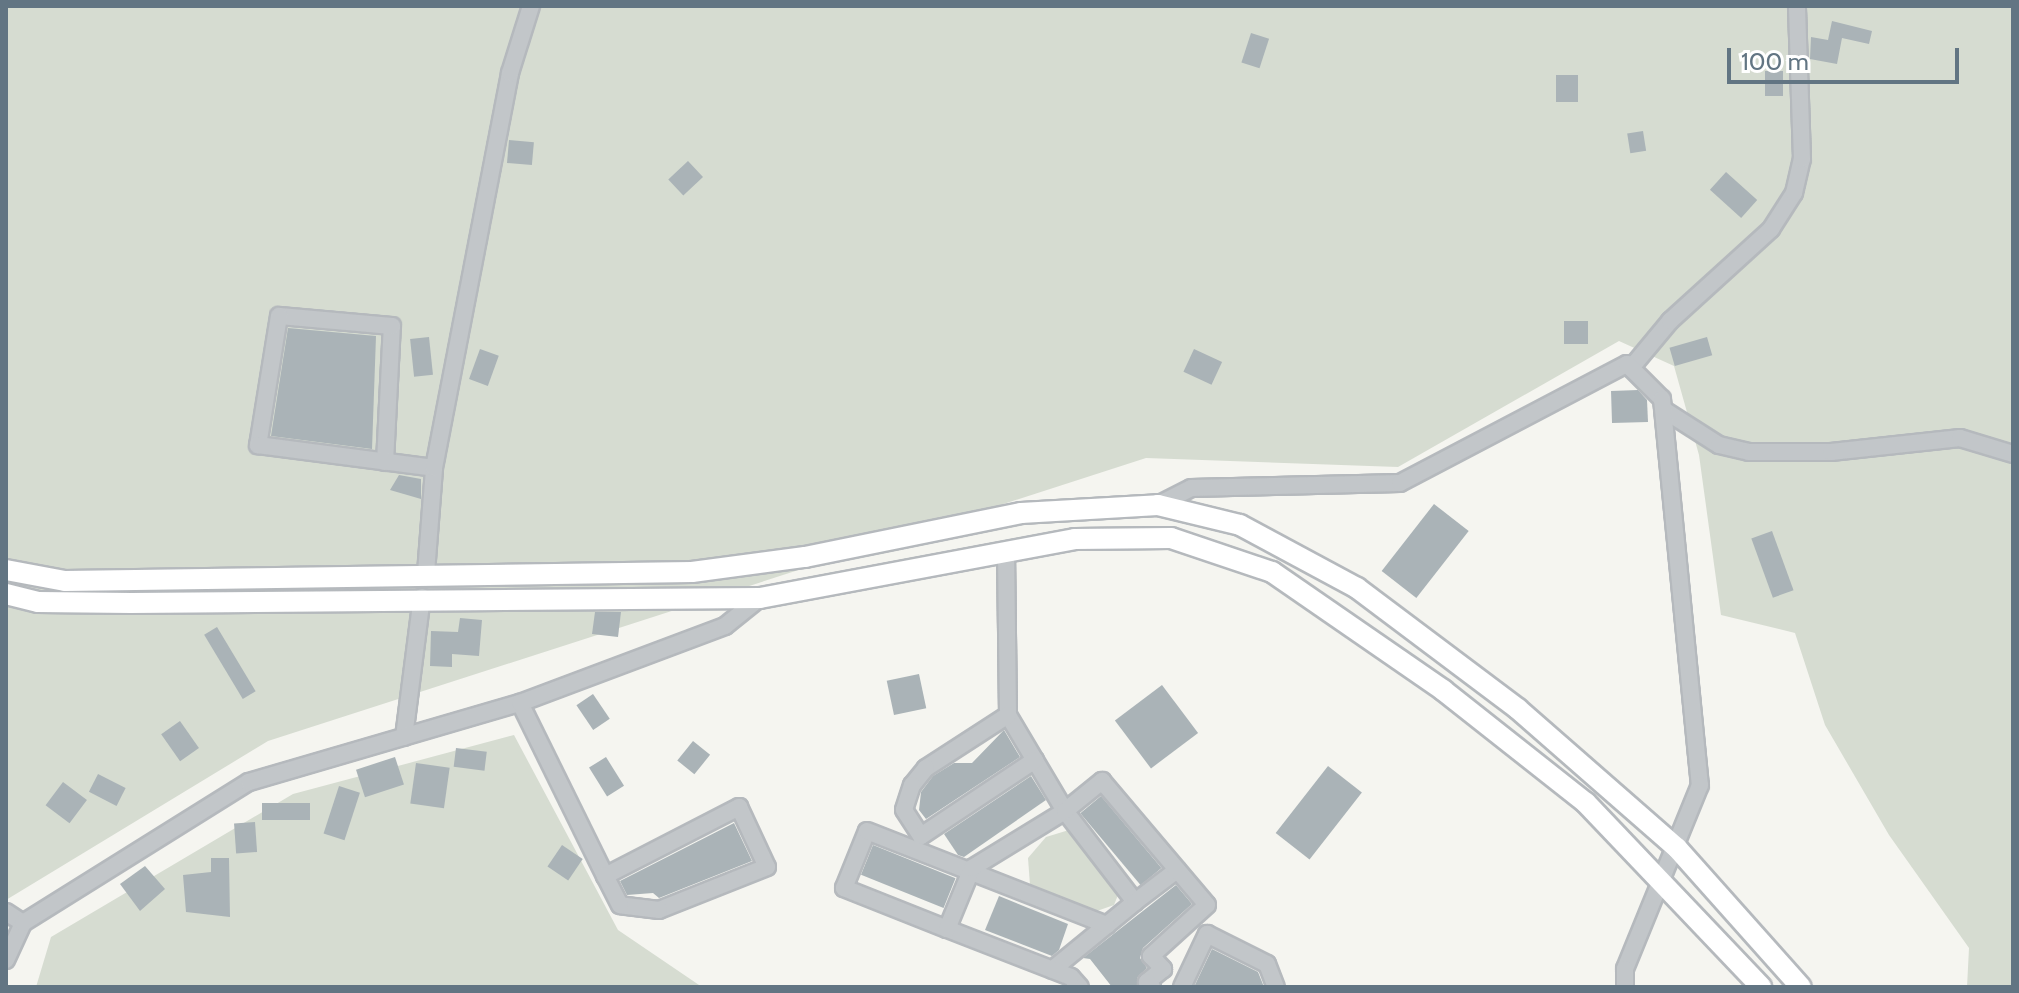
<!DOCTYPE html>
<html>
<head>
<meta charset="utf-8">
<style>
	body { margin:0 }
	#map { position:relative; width:2019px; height:993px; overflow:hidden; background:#f5f5f0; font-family:Cabin,sans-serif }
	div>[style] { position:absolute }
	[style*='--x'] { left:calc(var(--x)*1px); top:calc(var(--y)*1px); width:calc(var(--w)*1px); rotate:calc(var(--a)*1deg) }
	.green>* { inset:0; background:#d6dcd1 }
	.building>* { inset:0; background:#aab3b7; transform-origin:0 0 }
	.roads { filter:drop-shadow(2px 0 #b5b9bd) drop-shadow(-2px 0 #b5b9bd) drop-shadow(0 2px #b5b9bd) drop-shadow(0 -2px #b5b9bd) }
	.minor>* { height:16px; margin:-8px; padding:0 8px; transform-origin:8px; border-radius:8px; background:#c2c6c9 }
	.major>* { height:20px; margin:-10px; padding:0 10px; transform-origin:10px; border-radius:10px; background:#fff }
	span { translate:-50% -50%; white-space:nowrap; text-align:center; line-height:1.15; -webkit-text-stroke:8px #fff; paint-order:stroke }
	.frame { position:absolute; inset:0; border:8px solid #627583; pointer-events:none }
	.scale { position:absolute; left:1727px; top:48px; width:232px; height:36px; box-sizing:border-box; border:4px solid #627583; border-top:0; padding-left:10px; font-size:24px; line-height:28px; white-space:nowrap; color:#627583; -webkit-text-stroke:6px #fff; paint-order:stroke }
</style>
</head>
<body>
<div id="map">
	<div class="green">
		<div style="clip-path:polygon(6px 6px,2013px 6px,2013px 987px,1967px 987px,1969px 948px,1889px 835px,1825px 725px,1795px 633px,1721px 615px,1699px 455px,1674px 366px,1619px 341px,1398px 467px,1146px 458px,268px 741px,6px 900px)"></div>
		<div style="clip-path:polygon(514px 735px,618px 930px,702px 987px,36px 987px,51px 937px,293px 794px)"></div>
		<div style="clip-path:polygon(1069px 830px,1118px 895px,1114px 905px,1094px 912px,1030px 885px,1028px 858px,1046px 837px)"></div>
	</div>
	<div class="building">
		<div style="clip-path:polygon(1832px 21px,1872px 31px,1869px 44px,1842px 38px,1837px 64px,1810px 59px,1811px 37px,1828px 40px)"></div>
		<div style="left:1251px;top:33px;width:19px;height:31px;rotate:18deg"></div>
		<div style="left:1765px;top:71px;width:18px;height:25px"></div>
		<div style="left:1556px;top:75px;width:22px;height:27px"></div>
		<div style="left:1643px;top:131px;width:20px;height:16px;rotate:81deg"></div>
		<div style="left:509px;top:140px;width:25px;height:23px;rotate:5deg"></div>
		<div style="left:688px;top:161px;width:22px;height:27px;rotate:47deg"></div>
		<div style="left:1726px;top:172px;width:42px;height:24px;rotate:42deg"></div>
		<div style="left:1564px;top:321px;width:24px;height:23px"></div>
		<div style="clip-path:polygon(288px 328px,376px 336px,372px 449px,271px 436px)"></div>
		<div style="left:429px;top:337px;width:38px;height:19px;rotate:84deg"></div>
		<div style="left:1707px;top:337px;width:19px;height:39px;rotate:74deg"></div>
		<div style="left:480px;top:349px;width:20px;height:32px;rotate:20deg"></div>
		<div style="left:1194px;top:349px;width:31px;height:25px;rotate:25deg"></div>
		<div style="clip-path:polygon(1638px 390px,1647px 400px,1648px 422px,1612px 423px,1611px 391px)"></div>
		<div style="clip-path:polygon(399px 475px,421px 479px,421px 499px,390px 490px)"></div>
		<div style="left:1434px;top:504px;width:44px;height:85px;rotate:38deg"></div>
		<div style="left:1772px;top:531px;width:63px;height:22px;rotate:70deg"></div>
		<div style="clip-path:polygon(595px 612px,621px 612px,618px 637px,592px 634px)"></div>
		<div style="clip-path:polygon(460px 618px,482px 620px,479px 656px,452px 654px,452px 667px,430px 666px,431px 631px,458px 632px)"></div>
		<div style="left:217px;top:627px;width:75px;height:15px;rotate:59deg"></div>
		<div style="left:919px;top:674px;width:35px;height:33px;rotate:78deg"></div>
		<div style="left:1162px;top:685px;width:60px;height:59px;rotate:53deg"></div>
		<div style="left:593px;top:694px;width:30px;height:20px;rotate:56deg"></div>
		<div style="left:180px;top:721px;width:33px;height:23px;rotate:55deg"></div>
		<div style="clip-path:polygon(1004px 730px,1020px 757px,926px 819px,919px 810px,921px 792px,933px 776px,954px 763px,972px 763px)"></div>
		<div style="left:693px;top:741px;width:22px;height:25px;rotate:39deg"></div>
		<div style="left:456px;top:748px;width:31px;height:19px;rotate:7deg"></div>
		<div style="left:395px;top:757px;width:29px;height:41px;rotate:72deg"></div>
		<div style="left:606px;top:757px;width:34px;height:20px;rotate:58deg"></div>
		<div style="left:416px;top:763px;width:34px;height:41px;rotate:8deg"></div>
		<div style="left:1328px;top:766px;width:43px;height:85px;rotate:38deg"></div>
		<div style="left:98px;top:774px;width:31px;height:20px;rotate:27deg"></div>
		<div style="clip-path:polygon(1031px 776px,1046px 800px,964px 857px,958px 855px,944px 834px)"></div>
		<div style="left:63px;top:782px;width:30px;height:29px;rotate:37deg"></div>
		<div style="left:339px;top:786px;width:22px;height:50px;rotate:18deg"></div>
		<div style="left:1101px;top:796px;width:94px;height:27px;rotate:50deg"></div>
		<div style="left:262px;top:803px;width:48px;height:17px"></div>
		<div style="left:255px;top:822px;width:30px;height:21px;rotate:86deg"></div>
		<div style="clip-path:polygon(734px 823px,752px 861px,659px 898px,653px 893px,627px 895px,620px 881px)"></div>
		<div style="left:562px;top:845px;width:25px;height:26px;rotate:34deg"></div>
		<div style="left:873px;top:845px;width:89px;height:32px;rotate:22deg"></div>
		<div style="clip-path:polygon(211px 858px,229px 858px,230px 917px,186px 912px,183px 875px,211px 872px)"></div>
		<div style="clip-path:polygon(145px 866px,165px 889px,140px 911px,120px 884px)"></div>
		<div style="clip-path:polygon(1176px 885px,1192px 904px,1143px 948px,1140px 958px,1147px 968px,1137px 978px,1138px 987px,1112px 987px,1090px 959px,1083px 958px)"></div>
		<div style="clip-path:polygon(999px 896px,1068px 924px,1059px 950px,1052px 956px,985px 930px)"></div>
		<div style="clip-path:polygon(1212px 949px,1258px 972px,1264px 987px,1194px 987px)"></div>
	</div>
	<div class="roads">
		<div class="minor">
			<div style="--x:1631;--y:368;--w:61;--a:-50.3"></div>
			<div style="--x:1670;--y:321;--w:137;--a:-42.3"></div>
			<div style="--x:1771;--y:229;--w:43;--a:-57.4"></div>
			<div style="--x:1794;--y:193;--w:35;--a:-77"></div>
			<div style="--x:1802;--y:159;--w:153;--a:-91.9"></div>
			<div style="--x:1664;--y:410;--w:65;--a:32.5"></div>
			<div style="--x:1719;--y:445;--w:31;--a:13"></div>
			<div style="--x:1749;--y:452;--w:82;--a:0"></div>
			<div style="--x:1831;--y:452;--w:130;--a:-6.2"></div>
			<div style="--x:1960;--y:438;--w:55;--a:16.8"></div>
			<div style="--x:385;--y:462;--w:136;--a:-87.1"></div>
			<div style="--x:392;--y:326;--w:113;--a:-174.9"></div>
			<div style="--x:279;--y:316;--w:131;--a:99.2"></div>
			<div style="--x:258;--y:445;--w:177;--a:7.4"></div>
			<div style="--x:1158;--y:505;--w:37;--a:-27"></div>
			<div style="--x:1191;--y:488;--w:209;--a:-1.4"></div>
			<div style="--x:1400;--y:483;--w:256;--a:-27.7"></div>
			<div style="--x:1627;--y:364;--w:49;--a:45"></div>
			<div style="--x:1662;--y:399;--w:388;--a:84.4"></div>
			<div style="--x:1700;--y:785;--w:199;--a:112.2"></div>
			<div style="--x:1625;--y:969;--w:18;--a:90"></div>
			<div style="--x:1006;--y:551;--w:164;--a:89.3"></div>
			<div style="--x:1008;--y:715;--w:112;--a:59.3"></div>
			<div style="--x:1065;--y:811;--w:115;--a:52.4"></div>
			<div style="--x:1135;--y:902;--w:107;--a:140.7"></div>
			<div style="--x:426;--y:573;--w:105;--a:-85.6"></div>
			<div style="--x:434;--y:468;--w:402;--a:-79.1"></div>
			<div style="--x:510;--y:73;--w:70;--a:-72.6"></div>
			<div style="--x:520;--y:703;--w:193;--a:63.8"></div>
			<div style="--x:605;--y:876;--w:151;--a:-27.2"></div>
			<div style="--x:739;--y:807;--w:66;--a:65"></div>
			<div style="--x:767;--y:867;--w:116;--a:158.3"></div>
			<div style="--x:659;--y:910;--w:39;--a:-173"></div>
			<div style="--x:620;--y:905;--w:33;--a:-117"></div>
			<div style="--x:1008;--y:715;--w:98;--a:147.1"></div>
			<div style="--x:926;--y:768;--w:22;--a:129"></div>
			<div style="--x:912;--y:785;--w:26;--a:108"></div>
			<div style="--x:904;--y:810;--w:31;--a:57"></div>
			<div style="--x:921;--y:836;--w:137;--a:-33.7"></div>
			<div style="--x:404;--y:737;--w:141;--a:-82.7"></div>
			<div style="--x:1135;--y:902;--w:53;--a:-37.3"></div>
			<div style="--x:6;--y:912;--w:20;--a:33"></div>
			<div style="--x:947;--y:929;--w:111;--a:-158.3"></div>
			<div style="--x:844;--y:888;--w:61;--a:-68"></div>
			<div style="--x:867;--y:831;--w:258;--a:21.4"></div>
			<div style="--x:6;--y:960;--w:41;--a:-65.3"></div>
			<div style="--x:23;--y:923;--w:266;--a:-32"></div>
			<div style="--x:249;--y:782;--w:282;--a:-16.3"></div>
			<div style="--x:520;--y:703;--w:219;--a:-20.6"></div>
			<div style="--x:725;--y:626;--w:45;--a:-38.7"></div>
			<div style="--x:1080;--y:987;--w:13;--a:-132"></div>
			<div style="--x:1071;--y:977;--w:133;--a:-158.8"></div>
			<div style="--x:947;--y:929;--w:66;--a:-67.7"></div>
			<div style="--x:972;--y:868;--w:109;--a:-31.5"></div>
			<div style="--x:1065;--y:811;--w:48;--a:-39"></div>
			<div style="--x:1102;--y:781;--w:162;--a:49.7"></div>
			<div style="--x:1207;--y:905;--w:76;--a:137.7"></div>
			<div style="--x:1151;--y:956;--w:18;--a:47"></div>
			<div style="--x:1163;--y:969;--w:21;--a:141"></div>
			<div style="--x:1147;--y:982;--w:7;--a:45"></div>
			<div style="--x:1182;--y:987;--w:59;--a:-64.7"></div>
			<div style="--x:1207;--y:934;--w:67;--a:26.6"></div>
			<div style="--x:1267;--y:964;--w:25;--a:69"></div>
		</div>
		<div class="major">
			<div style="--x:6;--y:570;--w:60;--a:10.6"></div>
			<div style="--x:65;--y:581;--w:627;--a:-0.82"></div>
			<div style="--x:692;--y:572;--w:114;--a:-7.6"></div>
			<div style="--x:805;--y:557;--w:220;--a:-11.5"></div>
			<div style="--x:1021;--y:513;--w:137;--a:-3.3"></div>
			<div style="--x:1158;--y:505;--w:84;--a:13.7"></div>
			<div style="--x:1240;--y:525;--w:133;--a:28.3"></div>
			<div style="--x:1357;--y:588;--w:201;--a:36.9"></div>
			<div style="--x:1518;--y:709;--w:211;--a:41.2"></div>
			<div style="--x:1677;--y:848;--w:186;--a:48.3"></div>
			<div style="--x:6;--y:594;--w:33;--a:14"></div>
			<div style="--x:38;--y:602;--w:93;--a:0.6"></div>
			<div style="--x:131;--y:603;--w:629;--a:-0.46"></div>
			<div style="--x:760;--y:598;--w:320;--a:-10.6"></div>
			<div style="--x:1075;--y:539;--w:96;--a:-0.6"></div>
			<div style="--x:1171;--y:538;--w:107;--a:18.6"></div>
			<div style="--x:1272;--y:572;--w:208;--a:34.6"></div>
			<div style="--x:1443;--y:690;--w:182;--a:38.3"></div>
			<div style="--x:1586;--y:803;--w:254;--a:46.4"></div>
		</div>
	</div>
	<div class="frame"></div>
	<div class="scale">100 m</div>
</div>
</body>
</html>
